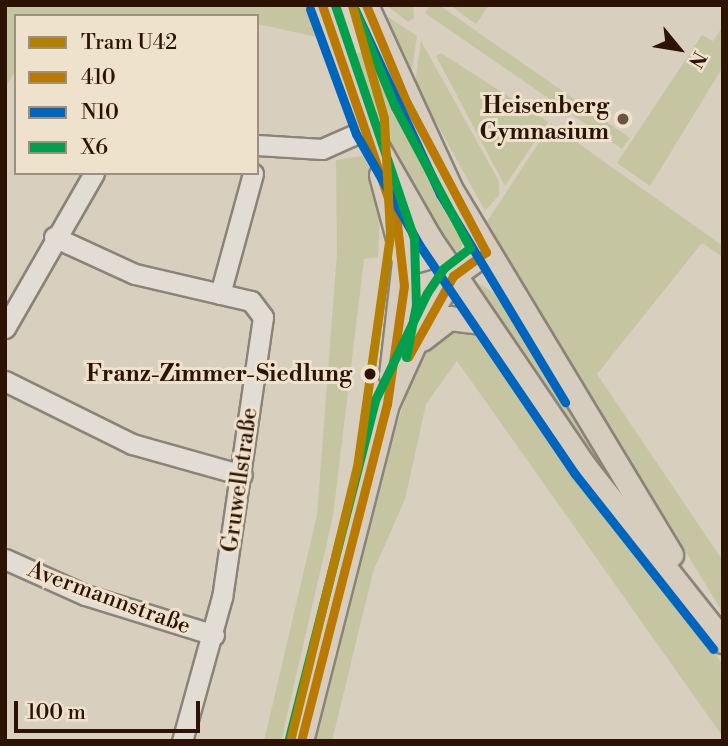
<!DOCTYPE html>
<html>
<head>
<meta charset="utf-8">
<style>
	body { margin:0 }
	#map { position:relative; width:728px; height:746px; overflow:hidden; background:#d9cfbe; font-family:"Libre Bodoni",serif }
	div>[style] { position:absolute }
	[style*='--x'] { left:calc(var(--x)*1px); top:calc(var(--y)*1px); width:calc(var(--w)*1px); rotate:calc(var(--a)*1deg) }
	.green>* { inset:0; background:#c5c5a2 }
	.roads { filter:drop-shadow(2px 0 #8c8378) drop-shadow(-2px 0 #8c8378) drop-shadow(0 2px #8c8378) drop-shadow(0 -2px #8c8378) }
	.minor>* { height:19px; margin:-9.5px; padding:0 9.5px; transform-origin:9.5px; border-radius:9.5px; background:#e2ddd4 }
	.major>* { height:23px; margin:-11.5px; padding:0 11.5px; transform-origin:11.5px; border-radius:11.5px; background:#d6cdbf }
	.bus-1>* { height:9px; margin:-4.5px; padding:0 4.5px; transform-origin:4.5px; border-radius:4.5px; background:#ba7a01 }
	.bus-2>* { height:9px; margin:-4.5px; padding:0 4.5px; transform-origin:4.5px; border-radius:4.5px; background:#0065bd }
	.bus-3>* { height:9px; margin:-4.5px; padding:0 4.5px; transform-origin:4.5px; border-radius:4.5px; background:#029f4d }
	.tram-1>* { height:9px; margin:-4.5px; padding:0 4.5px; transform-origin:4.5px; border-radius:4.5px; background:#b38001 }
	.dots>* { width:19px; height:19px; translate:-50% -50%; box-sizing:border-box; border:4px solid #eee2cd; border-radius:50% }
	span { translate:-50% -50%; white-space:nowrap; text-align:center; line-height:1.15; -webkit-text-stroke:6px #eee2cd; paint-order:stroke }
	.poi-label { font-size:23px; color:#2d1304; font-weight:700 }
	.right { translate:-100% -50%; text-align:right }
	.stop-label { font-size:23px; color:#2d1304; font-weight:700 }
	.street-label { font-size:23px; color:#2d1304 }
	.frame { position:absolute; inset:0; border:7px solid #2d1304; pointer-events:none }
	.legend { position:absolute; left:14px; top:14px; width:245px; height:161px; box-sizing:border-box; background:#eee2cd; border:2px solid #a18f7d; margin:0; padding:9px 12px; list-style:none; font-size:21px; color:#2d1304 }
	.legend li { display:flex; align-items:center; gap:14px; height:35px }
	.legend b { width:35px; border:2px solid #a18f7d }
	.north { position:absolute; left:644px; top:14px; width:70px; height:70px; -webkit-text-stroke:5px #eee2cd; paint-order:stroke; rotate:120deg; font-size:19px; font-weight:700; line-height:28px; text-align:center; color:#2d1304 }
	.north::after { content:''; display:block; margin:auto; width:24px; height:32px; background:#2d1304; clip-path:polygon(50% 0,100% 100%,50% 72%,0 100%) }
	.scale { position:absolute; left:14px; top:701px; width:186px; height:32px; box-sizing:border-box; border:4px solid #2d1304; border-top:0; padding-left:9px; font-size:21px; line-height:24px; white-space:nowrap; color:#2d1304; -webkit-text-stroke:5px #eee2cd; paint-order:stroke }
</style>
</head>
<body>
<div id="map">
	<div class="green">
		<div style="clip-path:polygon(5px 5px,306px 5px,317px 37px,257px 24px,257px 16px,16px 16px,16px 70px,5px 88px)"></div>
		<div style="clip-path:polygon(330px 5px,341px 5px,356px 54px,373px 47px,466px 235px,454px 266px,383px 144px)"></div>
		<div style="clip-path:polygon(386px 5px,413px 5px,414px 18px,408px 22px)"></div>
		<div style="clip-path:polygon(430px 5px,439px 5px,630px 138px,622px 149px,425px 13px)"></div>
		<div style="clip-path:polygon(450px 5px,489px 5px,476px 24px)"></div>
		<div style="clip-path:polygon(385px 15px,417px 36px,411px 76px,398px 45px)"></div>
		<div style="clip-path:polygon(723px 26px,723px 67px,650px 186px,617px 163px,702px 35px,713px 41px)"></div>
		<div style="clip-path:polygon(421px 41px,499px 181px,499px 195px,485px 211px,415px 84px)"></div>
		<div style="clip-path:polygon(441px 53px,548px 122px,505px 186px,436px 56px)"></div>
		<div style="clip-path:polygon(551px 124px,723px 246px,723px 257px,702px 243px,597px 374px,723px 561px,723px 613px,486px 223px)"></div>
		<div style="clip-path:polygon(363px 156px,381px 190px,378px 257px,364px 259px,333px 516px,281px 741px,264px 741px,317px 515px,337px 252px,336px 160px)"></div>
		<div style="clip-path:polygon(469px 278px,493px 292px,509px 315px,679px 578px,465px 284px)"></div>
		<div style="clip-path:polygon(446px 326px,479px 331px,723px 665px,723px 737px,457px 361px,426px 404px,405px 499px,373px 572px,332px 741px,309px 741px,386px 455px,419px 361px)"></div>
	</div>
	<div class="roads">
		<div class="minor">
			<div style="--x:257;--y:145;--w:65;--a:3.5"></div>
			<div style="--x:322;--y:149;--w:49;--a:-24"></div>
			<div style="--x:54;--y:237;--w:89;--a:24.6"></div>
			<div style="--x:135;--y:274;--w:119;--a:13.1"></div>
			<div style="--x:251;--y:301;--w:20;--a:53"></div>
			<div style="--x:263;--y:317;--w:283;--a:98.3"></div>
			<div style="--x:222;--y:597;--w:149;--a:105.5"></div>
			<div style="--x:220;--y:294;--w:125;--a:-74.7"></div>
			<div style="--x:5;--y:328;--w:179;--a:-60.1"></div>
			<div style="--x:5;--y:381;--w:142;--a:26.4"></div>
			<div style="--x:132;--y:444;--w:114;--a:15.7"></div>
			<div style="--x:5;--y:559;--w:88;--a:24.2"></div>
			<div style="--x:85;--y:595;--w:135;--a:17.2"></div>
		</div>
		<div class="major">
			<div style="--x:322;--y:5;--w:132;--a:70.1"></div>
			<div style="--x:367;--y:129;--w:127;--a:60.2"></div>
			<div style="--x:430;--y:239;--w:276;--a:55.8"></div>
			<div style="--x:585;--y:467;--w:222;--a:51.6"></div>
			<div style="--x:366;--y:5;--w:201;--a:65.3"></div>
			<div style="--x:450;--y:188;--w:428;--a:58.9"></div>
			<div style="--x:381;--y:175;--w:89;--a:75"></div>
			<div style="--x:404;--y:261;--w:115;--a:96.5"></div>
			<div style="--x:404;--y:304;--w:26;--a:-47"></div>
			<div style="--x:422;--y:285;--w:32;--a:-16"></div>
			<div style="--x:453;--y:276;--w:41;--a:-36"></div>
			<div style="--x:422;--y:339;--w:34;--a:-38"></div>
			<div style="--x:449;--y:318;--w:35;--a:7"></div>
			<div style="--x:301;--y:741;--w:348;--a:-75.7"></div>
			<div style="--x:387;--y:404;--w:90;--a:-65.7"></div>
			<div style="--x:424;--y:322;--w:54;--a:-57.8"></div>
		</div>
	</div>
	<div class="bus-1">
		<div style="--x:366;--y:5;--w:104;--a:67.4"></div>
		<div style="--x:406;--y:101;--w:171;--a:62.1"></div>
		<div style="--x:408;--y:357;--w:93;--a:-60.9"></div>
		<div style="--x:453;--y:276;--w:41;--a:-36"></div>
		<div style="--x:301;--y:741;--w:348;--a:-75.7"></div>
		<div style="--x:387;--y:404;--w:119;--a:-81.8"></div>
		<div style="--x:404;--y:286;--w:62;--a:-96.4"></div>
		<div style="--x:397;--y:224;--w:231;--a:-108.9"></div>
	</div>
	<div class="bus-2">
		<div style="--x:310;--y:9;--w:133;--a:69.8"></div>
		<div style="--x:356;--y:134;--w:129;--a:60.3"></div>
		<div style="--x:420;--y:246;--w:276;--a:55.8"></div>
		<div style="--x:575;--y:474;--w:223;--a:51.7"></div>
		<div style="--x:355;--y:10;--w:203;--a:65.2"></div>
		<div style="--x:440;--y:194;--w:243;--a:59"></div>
	</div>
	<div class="bus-3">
		<div style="--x:335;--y:5;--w:247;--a:71.3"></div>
		<div style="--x:414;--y:239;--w:66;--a:88.3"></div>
		<div style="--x:416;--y:305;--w:53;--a:100.9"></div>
		<div style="--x:289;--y:738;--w:349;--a:-75.7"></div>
		<div style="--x:375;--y:400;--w:119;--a:-64.1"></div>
		<div style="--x:427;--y:293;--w:30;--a:-56"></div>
		<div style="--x:444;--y:268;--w:33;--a:-38"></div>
		<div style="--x:470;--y:248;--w:160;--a:-118"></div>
		<div style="--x:395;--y:107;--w:105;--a:-112.4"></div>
	</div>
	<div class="tram-1">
		<div style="--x:290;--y:741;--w:282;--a:-76.3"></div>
		<div style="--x:357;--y:467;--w:235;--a:-81.9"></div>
		<div style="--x:390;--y:234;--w:116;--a:-93"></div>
		<div style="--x:384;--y:118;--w:117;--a:-105.8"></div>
	</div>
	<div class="dots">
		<div style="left:623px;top:119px;background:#695545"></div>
		<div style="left:370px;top:374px;background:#2d1304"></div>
	</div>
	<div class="poi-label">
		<span class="right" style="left:609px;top:119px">Heisenberg<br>Gymnasium</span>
	</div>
	<div class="stop-label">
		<span class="right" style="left:352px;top:374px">Franz-Zimmer-Siedlung</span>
	</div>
	<div class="street-label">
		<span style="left:240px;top:480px;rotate:-82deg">Gruwellstraße</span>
		<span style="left:109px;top:598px;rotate:20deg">Avermannstraße</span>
	</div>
	<div class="frame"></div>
	<ul class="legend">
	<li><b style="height:9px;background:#b38001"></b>Tram U42</li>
	<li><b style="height:9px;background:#ba7a01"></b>410</li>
	<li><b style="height:9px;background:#0065bd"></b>N10</li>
	<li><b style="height:9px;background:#029f4d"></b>X6</li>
	</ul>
	<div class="north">N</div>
	<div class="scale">100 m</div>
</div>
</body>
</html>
